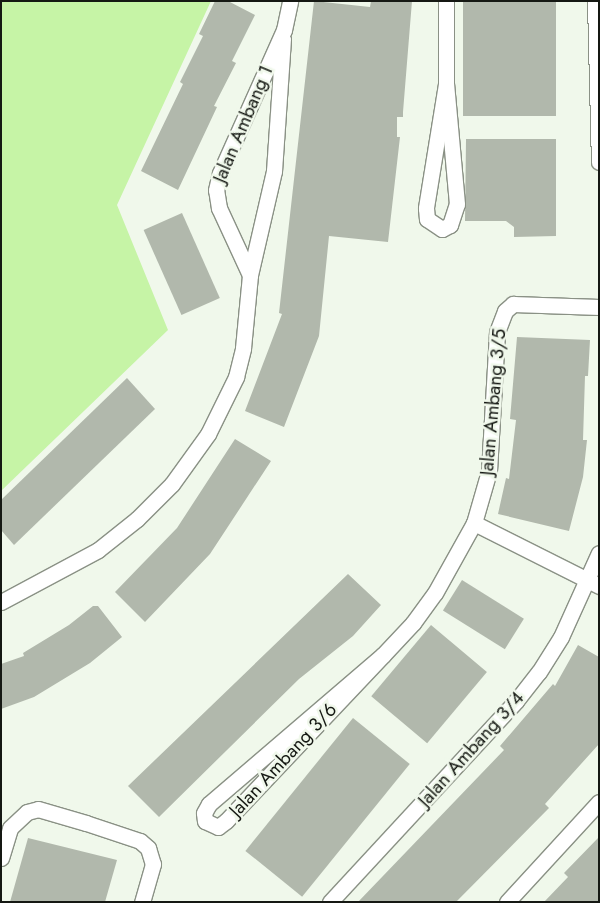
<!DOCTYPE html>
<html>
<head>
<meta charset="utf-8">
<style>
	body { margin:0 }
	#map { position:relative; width:600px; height:903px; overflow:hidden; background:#f0f8eb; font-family:Jost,sans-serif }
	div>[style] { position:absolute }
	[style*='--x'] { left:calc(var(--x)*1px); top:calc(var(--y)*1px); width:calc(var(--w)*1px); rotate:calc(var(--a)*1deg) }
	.green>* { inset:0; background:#c6f4a6 }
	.building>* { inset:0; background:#b1b8ac; transform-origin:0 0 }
	.roads { filter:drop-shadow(1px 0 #8a9185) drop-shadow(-1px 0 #8a9185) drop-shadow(0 1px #8a9185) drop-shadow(0 -1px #8a9185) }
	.minor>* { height:15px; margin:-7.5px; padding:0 7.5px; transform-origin:7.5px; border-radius:7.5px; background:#fff }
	span { translate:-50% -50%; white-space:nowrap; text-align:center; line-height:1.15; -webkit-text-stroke:5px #f0f8eb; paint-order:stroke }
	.street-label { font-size:19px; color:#151813 }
	.frame { position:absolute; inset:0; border:2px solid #151813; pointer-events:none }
</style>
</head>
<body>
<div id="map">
	<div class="green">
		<div style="clip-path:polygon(1px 1px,211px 1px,117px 205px,168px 330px,1px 491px)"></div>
	</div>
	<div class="building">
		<div style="clip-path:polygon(215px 1px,228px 1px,255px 15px,232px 61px,236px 63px,214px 106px,217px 107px,178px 190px,141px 171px,183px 84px,180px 82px,203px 36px,199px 34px)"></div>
		<div style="clip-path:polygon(314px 1px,370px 7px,371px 1px,412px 1px,403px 112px,403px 117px,397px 117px,397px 137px,400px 137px,388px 242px,329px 236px,319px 336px,284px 427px,245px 411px,282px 314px,279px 313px)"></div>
		<div style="left:463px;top:1px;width:93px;height:115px"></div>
		<div style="clip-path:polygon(466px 139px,556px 139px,556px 236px,514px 237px,514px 227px,506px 221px,465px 221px)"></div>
		<div style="left:182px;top:213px;width:93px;height:42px;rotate:66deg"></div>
		<div style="clip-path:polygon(517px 337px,590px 340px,588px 376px,585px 376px,583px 440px,587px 440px,583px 477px,569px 531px,498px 514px,506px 478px,509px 479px,516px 420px,510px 419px)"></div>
		<div style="clip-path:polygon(127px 378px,155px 409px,14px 545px,1px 530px,1px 500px)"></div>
		<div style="clip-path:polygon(235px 439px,271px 461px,210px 554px,145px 622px,115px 592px,177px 528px)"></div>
		<div style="clip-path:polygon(348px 574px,381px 605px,353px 636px,299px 679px,159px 817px,128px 786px)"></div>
		<div style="left:462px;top:580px;width:73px;height:36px;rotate:32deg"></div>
		<div style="clip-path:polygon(93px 606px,98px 606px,122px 637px,90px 663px,34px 697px,1px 709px,1px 664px,24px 656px,23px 653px,69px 625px)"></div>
		<div style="left:431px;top:625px;width:73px;height:93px;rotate:40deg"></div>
		<div style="clip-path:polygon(578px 645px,599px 657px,599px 744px,545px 804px,549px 808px,456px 902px,358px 902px,504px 750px,500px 746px,553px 684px,555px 686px)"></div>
		<div style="left:353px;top:718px;width:73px;height:171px;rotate:39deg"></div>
		<div style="clip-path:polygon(599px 837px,599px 902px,544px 902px,568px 877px,564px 873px)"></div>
		<div style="clip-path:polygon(28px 838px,117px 860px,105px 902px,10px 902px)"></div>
	</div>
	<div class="roads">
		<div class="minor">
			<div style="--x:595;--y:1;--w:161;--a:88.6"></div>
			<div style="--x:446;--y:84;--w:126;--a:99.2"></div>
			<div style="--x:426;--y:208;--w:11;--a:85"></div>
			<div style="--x:427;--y:219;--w:18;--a:34"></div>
			<div style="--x:442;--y:229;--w:9;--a:-27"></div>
			<div style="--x:450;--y:225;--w:22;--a:-72"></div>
			<div style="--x:457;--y:204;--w:121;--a:-95.2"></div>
			<div style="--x:446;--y:84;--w:83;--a:-90"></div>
			<div style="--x:250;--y:275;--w:107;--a:-77"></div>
			<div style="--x:274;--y:171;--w:132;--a:-86.1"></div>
			<div style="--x:474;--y:523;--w:140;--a:26.7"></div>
			<div style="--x:1;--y:602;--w:110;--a:-28.2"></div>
			<div style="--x:98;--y:550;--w:50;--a:-38.5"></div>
			<div style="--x:137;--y:519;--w:49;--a:-45"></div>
			<div style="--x:172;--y:484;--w:62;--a:-54.2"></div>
			<div style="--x:208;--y:434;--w:64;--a:-63.8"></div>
			<div style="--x:236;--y:377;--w:30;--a:-76"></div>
			<div style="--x:243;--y:348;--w:73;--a:-84.5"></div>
			<div style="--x:250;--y:275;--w:74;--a:-114.8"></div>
			<div style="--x:219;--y:208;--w:18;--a:-99"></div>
			<div style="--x:216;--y:190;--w:17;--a:-77"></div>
			<div style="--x:220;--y:173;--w:157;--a:-65.9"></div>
			<div style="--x:284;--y:30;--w:30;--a:-78"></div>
			<div style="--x:383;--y:655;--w:228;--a:133.4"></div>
			<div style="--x:226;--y:821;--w:10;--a:143"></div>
			<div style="--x:218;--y:827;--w:14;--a:-155"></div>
			<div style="--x:205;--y:821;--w:8;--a:-97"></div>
			<div style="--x:204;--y:813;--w:10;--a:-61"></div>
			<div style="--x:209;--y:804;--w:229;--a:-40.6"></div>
			<div style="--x:383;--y:655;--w:44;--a:-46.8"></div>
			<div style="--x:413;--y:623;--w:37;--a:-54"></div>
			<div style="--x:435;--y:593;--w:80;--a:-60.9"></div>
			<div style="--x:474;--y:523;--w:54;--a:-73.9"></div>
			<div style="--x:489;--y:471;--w:139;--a:-86.7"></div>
			<div style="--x:497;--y:332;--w:22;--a:-69"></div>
			<div style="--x:505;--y:311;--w:11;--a:-41"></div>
			<div style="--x:513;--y:304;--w:86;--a:2"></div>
			<div style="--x:1;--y:858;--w:31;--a:-73"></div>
			<div style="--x:10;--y:828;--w:23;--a:-43"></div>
			<div style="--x:27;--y:812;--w:11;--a:-15"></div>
			<div style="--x:38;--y:809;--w:50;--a:16.3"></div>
			<div style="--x:86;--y:823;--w:57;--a:18.4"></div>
			<div style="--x:140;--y:841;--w:11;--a:41"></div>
			<div style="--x:148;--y:848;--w:17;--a:73"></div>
			<div style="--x:153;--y:864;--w:40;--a:106"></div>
			<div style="--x:330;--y:902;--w:274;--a:-47.2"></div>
			<div style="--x:516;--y:701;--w:37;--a:-52"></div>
			<div style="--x:539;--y:672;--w:41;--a:-57.8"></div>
			<div style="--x:561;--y:637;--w:92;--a:-65.7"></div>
			<div style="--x:507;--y:902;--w:136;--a:-47.4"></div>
		</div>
	</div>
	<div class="street-label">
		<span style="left:243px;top:124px;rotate:-67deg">Jalan Ambang 1</span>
		<span style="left:493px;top:402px;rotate:-85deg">Jalan Ambang 3/5</span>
		<span style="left:471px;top:749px;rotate:-48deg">Jalan Ambang 3/4</span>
		<span style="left:283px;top:760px;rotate:-47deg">Jalan Ambang 3/6</span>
	</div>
	<div class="frame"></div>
</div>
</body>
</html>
